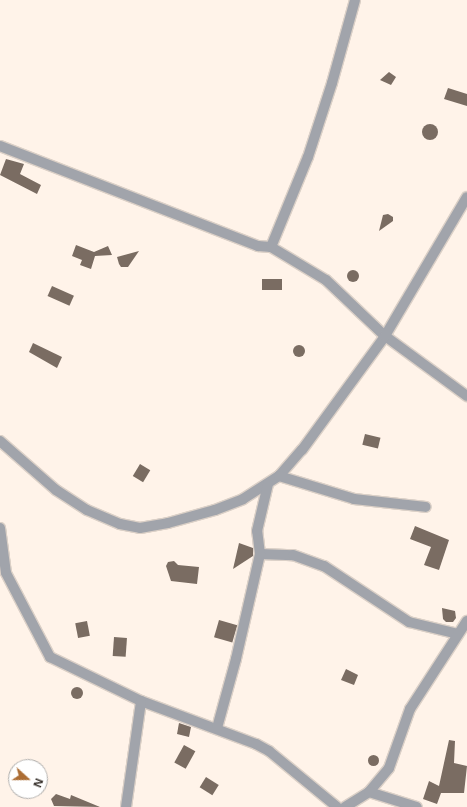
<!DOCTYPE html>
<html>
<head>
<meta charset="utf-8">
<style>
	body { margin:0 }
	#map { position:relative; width:467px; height:807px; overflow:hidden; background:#fff3e9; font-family:"Noto Sans",sans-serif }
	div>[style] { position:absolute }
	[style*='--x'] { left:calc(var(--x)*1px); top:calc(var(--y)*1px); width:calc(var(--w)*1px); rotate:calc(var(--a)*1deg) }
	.building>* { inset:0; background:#7a6c62; transform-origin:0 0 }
	.round { border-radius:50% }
	.roads { filter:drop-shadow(1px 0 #dbd0c7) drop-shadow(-1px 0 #dbd0c7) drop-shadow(0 1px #dbd0c7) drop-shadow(0 -1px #dbd0c7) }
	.street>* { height:10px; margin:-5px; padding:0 5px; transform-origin:5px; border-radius:5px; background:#a1a4ab }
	span { translate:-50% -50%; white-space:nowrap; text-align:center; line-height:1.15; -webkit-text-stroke:4px #fff; paint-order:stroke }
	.north { position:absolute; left:8px; top:759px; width:40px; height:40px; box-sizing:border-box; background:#fff; border:1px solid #afadab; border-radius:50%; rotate:111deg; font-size:11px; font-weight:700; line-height:16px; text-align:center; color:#38322d }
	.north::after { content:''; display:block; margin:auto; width:14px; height:18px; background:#ac6d34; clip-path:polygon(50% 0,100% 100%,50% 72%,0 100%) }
</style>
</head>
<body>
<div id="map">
	<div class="building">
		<div style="clip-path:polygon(389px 72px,396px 77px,391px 85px,380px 80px)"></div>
		<div style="clip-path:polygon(448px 88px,467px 94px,467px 106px,444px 99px)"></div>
		<div class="round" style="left:422px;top:124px;width:16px;height:16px"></div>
		<div style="clip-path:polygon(6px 159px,24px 164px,20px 174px,41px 185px,37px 194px,0 175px)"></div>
		<div style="clip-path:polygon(388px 214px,393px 217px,393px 221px,379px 231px,383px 215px)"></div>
		<div style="clip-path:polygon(76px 245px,94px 252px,108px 246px,112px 255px,95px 256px,91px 269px,80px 265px,82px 260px,72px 256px)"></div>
		<div style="clip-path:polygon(139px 251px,128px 267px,121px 267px,119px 264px,117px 257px)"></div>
		<div class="round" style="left:347px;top:270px;width:12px;height:12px"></div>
		<div style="left:262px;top:279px;width:20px;height:11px"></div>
		<div style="left:52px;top:286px;width:24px;height:11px;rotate:24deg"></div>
		<div style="clip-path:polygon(33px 343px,62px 357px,57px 368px,29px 352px)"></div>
		<div class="round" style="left:293px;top:345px;width:12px;height:12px"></div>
		<div style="left:365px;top:434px;width:16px;height:11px;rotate:14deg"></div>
		<div style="left:140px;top:464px;width:12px;height:14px;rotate:31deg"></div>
		<div style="clip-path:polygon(415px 526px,449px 540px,439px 570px,424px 565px,431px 547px,410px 539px)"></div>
		<div style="clip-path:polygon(239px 543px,253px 548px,253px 556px,233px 569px)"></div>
		<div style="clip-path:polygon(174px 561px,178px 565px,199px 567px,197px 584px,171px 581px,166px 566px,168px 562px)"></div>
		<div style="clip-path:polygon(442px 608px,455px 611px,456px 618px,453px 622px,446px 622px,443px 619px)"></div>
		<div style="left:219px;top:620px;width:19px;height:18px;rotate:16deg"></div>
		<div style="left:87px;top:621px;width:15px;height:12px;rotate:79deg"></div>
		<div style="left:114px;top:637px;width:13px;height:19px;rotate:4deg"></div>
		<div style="clip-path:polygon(346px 669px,358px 675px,354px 685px,341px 680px)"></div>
		<div class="round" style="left:71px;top:687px;width:12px;height:12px"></div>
		<div style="clip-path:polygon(179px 723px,191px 727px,189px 737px,177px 734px)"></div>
		<div style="clip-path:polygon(449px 740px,455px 741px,454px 763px,467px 766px,464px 793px,441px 793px,437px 804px,423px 799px,429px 781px,439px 786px)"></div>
		<div style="left:184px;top:745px;width:13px;height:20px;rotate:29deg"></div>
		<div class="round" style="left:367.5px;top:754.5px;width:11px;height:11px"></div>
		<div style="left:206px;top:777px;width:15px;height:12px;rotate:32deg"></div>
		<div style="clip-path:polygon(56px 794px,70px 799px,71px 795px,100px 807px,54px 806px,51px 799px)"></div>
	</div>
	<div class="roads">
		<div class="street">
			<div style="--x:0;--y:146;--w:277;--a:21.2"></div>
			<div style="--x:258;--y:246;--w:13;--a:4"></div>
			<div style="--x:271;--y:247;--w:64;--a:31"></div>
			<div style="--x:326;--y:280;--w:81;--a:43.5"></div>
			<div style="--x:385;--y:336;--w:102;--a:36.2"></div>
			<div style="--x:271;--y:247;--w:97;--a:-67.7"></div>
			<div style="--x:308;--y:157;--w:78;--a:-72"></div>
			<div style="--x:332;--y:83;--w:86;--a:-74.5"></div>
			<div style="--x:0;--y:441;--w:74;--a:41.2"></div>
			<div style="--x:56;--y:490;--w:37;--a:33"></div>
			<div style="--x:87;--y:510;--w:36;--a:23"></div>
			<div style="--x:120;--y:524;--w:20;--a:11"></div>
			<div style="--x:140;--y:528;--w:28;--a:-10"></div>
			<div style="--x:168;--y:523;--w:49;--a:-15.5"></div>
			<div style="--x:215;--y:510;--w:30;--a:-21"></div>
			<div style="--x:243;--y:499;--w:43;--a:-32.6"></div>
			<div style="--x:279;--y:476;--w:35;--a:-49"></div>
			<div style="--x:302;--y:450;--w:141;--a:-53.9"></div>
			<div style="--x:385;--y:336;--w:161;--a:-59.5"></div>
			<div style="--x:279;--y:476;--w:78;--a:17"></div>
			<div style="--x:354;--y:499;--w:72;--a:6.3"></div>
			<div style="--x:0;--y:528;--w:45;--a:82.4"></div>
			<div style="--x:6;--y:573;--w:95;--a:62.4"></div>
			<div style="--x:50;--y:657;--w:101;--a:25.8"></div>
			<div style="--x:141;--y:701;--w:123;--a:20.5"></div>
			<div style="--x:256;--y:744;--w:15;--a:28"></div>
			<div style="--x:269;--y:751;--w:88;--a:39.5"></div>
			<div style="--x:260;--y:554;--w:33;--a:2"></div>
			<div style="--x:293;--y:555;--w:33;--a:20"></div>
			<div style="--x:324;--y:566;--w:102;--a:33.4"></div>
			<div style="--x:409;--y:622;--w:50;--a:13.8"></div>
			<div style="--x:217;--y:728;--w:72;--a:-74.6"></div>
			<div style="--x:236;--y:659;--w:108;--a:-77.1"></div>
			<div style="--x:260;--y:554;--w:23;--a:-97"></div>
			<div style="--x:257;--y:531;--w:48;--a:-76.8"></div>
			<div style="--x:369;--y:792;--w:31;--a:-50"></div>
			<div style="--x:389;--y:768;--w:63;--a:-70.4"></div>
			<div style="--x:410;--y:709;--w:105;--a:-57.1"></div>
			<div style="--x:126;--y:807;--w:107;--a:-81.9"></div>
			<div style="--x:345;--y:807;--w:28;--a:-32"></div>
			<div style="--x:369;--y:792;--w:50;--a:17.4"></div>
		</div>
	</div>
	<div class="north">N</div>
</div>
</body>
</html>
